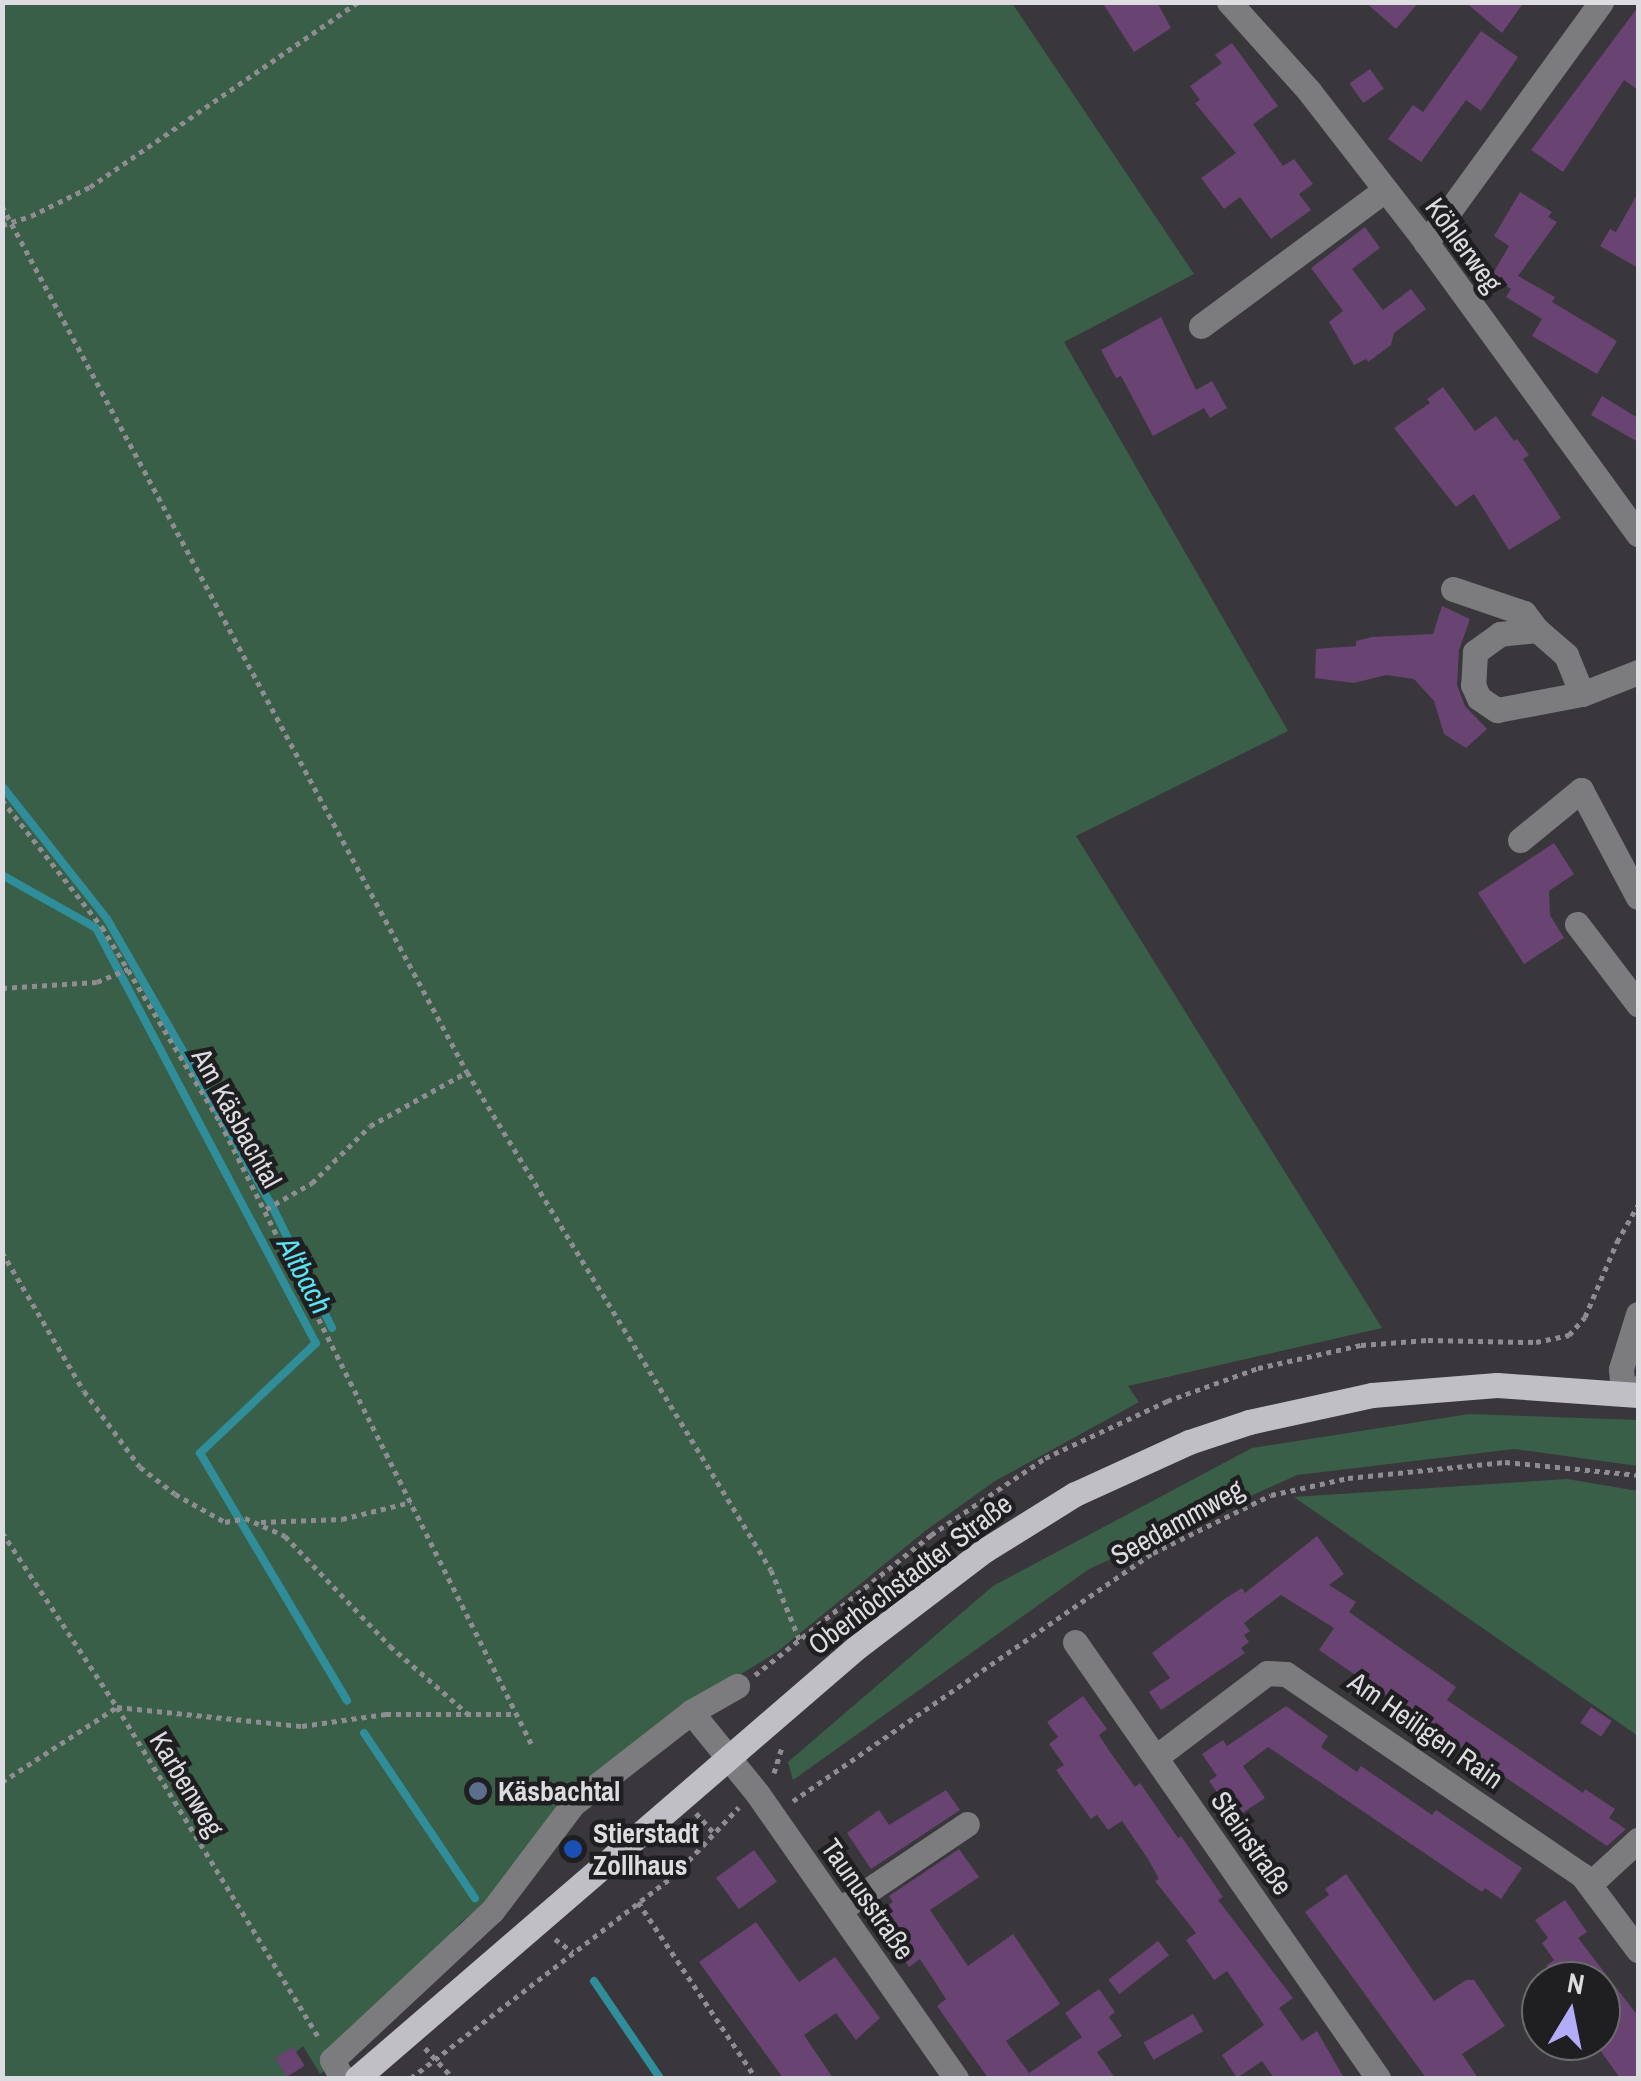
<!DOCTYPE html>
<html>
<head>
<meta charset="utf-8">
<style>
	body { margin:0 }
	#map { position:relative; width:1641px; height:2081px; overflow:hidden; background:#39373c; font-family:"Archivo Narrow",sans-serif }
	div>[style] { position:absolute }
	[style*='--x'] { left:calc(var(--x)*1px); top:calc(var(--y)*1px); width:calc(var(--w)*1px); rotate:calc(var(--a)*1deg) }
	.green>* { inset:0; background:#3a5f49 }
	.stream>* { height:8px; margin:-4px; padding:0 4px; transform-origin:4px; border-radius:4px; background:#2f8e9a }
	.building>* { inset:0; background:#694372; transform-origin:0 0 }
	.path>* { height:5px; margin-top:-2.5px; transform-origin:0; background:repeating-linear-gradient(90deg,#8f8d92 0 5px,transparent 0 10px) }
	.minor>* { height:25px; margin:-12.5px; padding:0 12.5px; transform-origin:12.5px; border-radius:12.5px; background:#7c7c7f }
	.major>* { height:25px; margin:-12.5px; padding:0 12.5px; transform-origin:12.5px; border-radius:12.5px; background:#c0bfc5 }
	.dots>* { width:28px; height:28px; translate:-50% -50%; box-sizing:border-box; border:5px solid #1f1f21; border-radius:50% }
	span { translate:-50% -50%; white-space:nowrap; text-align:center; line-height:1.15; -webkit-text-stroke:9px #1f1f21; paint-order:stroke }
	.street-label { font-size:28px; color:#dddce0 }
	.poi-label { font-size:28px; color:#dddce0; font-weight:700 }
	.left { translate:0 -50%; text-align:left }
	.water-label { font-size:30px; color:#5be2f3; font-style:italic }
	.frame { position:absolute; inset:0; border:5px solid #dddce0; pointer-events:none }
	.north { position:absolute; left:1521px; top:1961px; width:100px; height:100px; box-sizing:border-box; background:#1f1f21; border:2px solid #6b6b6d; border-radius:50%; rotate:10deg; font-size:28px; font-weight:700; line-height:40px; text-align:center; color:#dddce0 }
	.north::after { content:''; display:block; margin:auto; width:35px; height:45px; background:#b4acf9; clip-path:polygon(50% 0,100% 100%,50% 72%,0 100%) }
</style>
</head>
<body>
<div id="map">
	<div class="green">
		<div style="clip-path:polygon(3px 3px,1012px 3px,1194px 274px,1064px 342px,1288px 731px,1076px 836px,1382px 1328px,1128px 1386px,1139px 1402px,995px 1481px,925px 1531px,777px 1652px,670px 1717px,495px 1896px,461px 1922px,340px 2060px,320px 2074px,303px 2046px,286px 2061px,286px 2078px,3px 2078px)"></div>
		<div style="clip-path:polygon(1469px 1414px,1638px 1420px,1638px 1466px,1514px 1449px,1297px 1475px,1089px 1569px,793px 1780px,788px 1762px,993px 1586px,1252px 1448px)"></div>
		<div style="clip-path:polygon(1567px 1479px,1638px 1491px,1638px 1736px,1294px 1497px)"></div>
	</div>
	<div class="stream">
		<div style="--x:2;--y:786;--w:169;--a:51.7"></div>
		<div style="--x:107;--y:919;--w:331;--a:60.1"></div>
		<div style="--x:272;--y:1206;--w:136;--a:63.8"></div>
		<div style="--x:2;--y:875;--w:108;--a:29.4"></div>
		<div style="--x:96;--y:928;--w:470;--a:62.1"></div>
		<div style="--x:316;--y:1343;--w:160;--a:136.5"></div>
		<div style="--x:200;--y:1453;--w:288;--a:59.3"></div>
		<div style="--x:364;--y:1733;--w:199;--a:56.1"></div>
		<div style="--x:594;--y:1981;--w:117;--a:55.8"></div>
	</div>
	<div class="building">
		<div style="clip-path:polygon(1102px 2px,1157px 2px,1171px 28px,1134px 52px)"></div>
		<div style="clip-path:polygon(1365px 2px,1419px 2px,1396px 29px)"></div>
		<div style="clip-path:polygon(1465px 2px,1524px 2px,1502px 33px)"></div>
		<div style="clip-path:polygon(1638px 7px,1638px 90px,1624px 80px,1563px 172px,1531px 150px)"></div>
		<div style="clip-path:polygon(1481px 31px,1518px 57px,1481px 111px,1466px 100px,1421px 162px,1388px 139px,1413px 105px,1423px 112px)"></div>
		<div style="clip-path:polygon(1232px 43px,1278px 106px,1253px 124px,1283px 166px,1294px 159px,1313px 184px,1299px 194px,1311px 210px,1271px 239px,1240px 197px,1224px 209px,1201px 178px,1236px 153px,1195px 103px,1200px 100px,1190px 86px,1222px 63px,1215px 55px)"></div>
		<div style="left:1370px;top:69px;width:24px;height:25px;rotate:55deg"></div>
		<div style="clip-path:polygon(1520px 192px,1552px 212px,1548px 217px,1557px 222px,1518px 276px,1555px 297px,1552px 302px,1617px 341px,1597px 374px,1532px 336px,1542px 319px,1506px 297px,1511px 289px,1491px 277px,1509px 246px,1494px 236px)"></div>
		<div style="clip-path:polygon(1638px 193px,1638px 268px,1600px 246px,1610px 229px,1616px 232px)"></div>
		<div style="clip-path:polygon(1365px 227px,1380px 248px,1352px 269px,1383px 310px,1411px 289px,1426px 309px,1394px 333px,1391px 345px,1368px 362px,1366px 359px,1354px 365px,1329px 322px,1343px 311px,1311px 268px)"></div>
		<div style="clip-path:polygon(1161px 317px,1196px 390px,1212px 381px,1227px 408px,1210px 418px,1204px 408px,1153px 436px,1121px 376px,1116px 378px,1101px 350px)"></div>
		<div style="clip-path:polygon(1443px 387px,1475px 431px,1496px 416px,1514px 441px,1517px 439px,1529px 455px,1523px 459px,1561px 518px,1509px 550px,1474px 494px,1456px 507px,1394px 428px,1430px 403px,1427px 399px)"></div>
		<div style="clip-path:polygon(1602px 396px,1638px 418px,1638px 442px,1591px 415px)"></div>
		<div style="clip-path:polygon(1442px 606px,1470px 619px,1459px 650px,1457px 685px,1465px 706px,1487px 729px,1466px 748px,1444px 734px,1434px 701px,1414px 679px,1386px 675px,1354px 683px,1315px 678px,1316px 649px,1356px 646px,1356px 641px,1372px 637px,1433px 634px)"></div>
		<div style="clip-path:polygon(1554px 843px,1574px 874px,1549px 891px,1550px 915px,1564px 938px,1524px 964px,1478px 893px)"></div>
		<div style="clip-path:polygon(1317px 1536px,1344px 1574px,1329px 1585px,1356px 1602px,1349px 1612px,1456px 1687px,1447px 1700px,1583px 1793px,1585px 1789px,1615px 1809px,1609px 1818px,1626px 1829px,1607px 1846px,1487px 1765px,1319px 1650px,1334px 1628px,1281px 1595px,1244px 1623px,1250px 1631px,1244px 1635px,1249px 1642px,1241px 1648px,1245px 1653px,1161px 1710px,1149px 1692px,1170px 1678px,1152px 1653px,1226px 1598px,1242px 1588px,1245px 1593px)"></div>
		<div style="clip-path:polygon(1083px 1696px,1107px 1729px,1099px 1735px,1110px 1752px,1135px 1787px,1140px 1783px,1178px 1838px,1181px 1836px,1223px 1897px,1218px 1900px,1293px 1998px,1279px 2008px,1302px 2041px,1317px 2031px,1344px 2078px,1274px 2078px,1262px 2061px,1237px 2078px,1222px 2055px,1264px 2025px,1227px 1971px,1214px 1980px,1186px 1940px,1196px 1933px,1155px 1881px,1159px 1879px,1148px 1859px,1122px 1821px,1108px 1830px,1097px 1815px,1091px 1819px,1056px 1770px,1064px 1765px,1049px 1744px,1058px 1737px,1047px 1722px)"></div>
		<div style="clip-path:polygon(1286px 1706px,1328px 1736px,1321px 1747px,1357px 1772px,1361px 1766px,1432px 1815px,1436px 1810px,1522px 1868px,1501px 1899px,1485px 1888px,1482px 1892px,1268px 1747px,1243px 1766px,1265px 1798px,1235px 1818px,1209px 1781px,1217px 1776px,1202px 1754px,1223px 1740px,1227px 1746px)"></div>
		<div style="left:1591px;top:1707px;width:25px;height:19px;rotate:34deg"></div>
		<div style="clip-path:polygon(946px 1790px,960px 1810px,871px 1869px,847px 1833px,879px 1810px,889px 1825px)"></div>
		<div style="clip-path:polygon(959px 1849px,979px 1877px,930px 1910px,968px 1966px,1013px 1934px,1060px 2004px,1006px 2041px,1029px 2073px,1082px 2037px,1065px 2013px,1099px 1989px,1115px 2012px,1109px 2017px,1122px 2036px,1097px 2052px,1115px 2078px,988px 2078px,937px 2006px,946px 1999px,920px 1959px,909px 1967px,878px 1921px,885px 1916px,882px 1910px,893px 1902px,889px 1896px)"></div>
		<div style="left:754px;top:1850px;width:39px;height:47px;rotate:54deg"></div>
		<div style="clip-path:polygon(1346px 1874px,1434px 2001px,1466px 1980px,1474px 1980px,1505px 2026px,1462px 2054px,1478px 2078px,1426px 2078px,1305px 1912px,1329px 1895px,1325px 1889px)"></div>
		<div style="clip-path:polygon(1565px 1900px,1587px 1932px,1578px 1938px,1638px 2016px,1638px 2078px,1620px 2078px,1597px 2046px,1601px 2043px,1601px 1981px,1556px 1981px,1546px 1966px,1554px 1960px,1542px 1943px,1548px 1938px,1535px 1920px)"></div>
		<div style="clip-path:polygon(756px 1922px,799px 1982px,835px 1957px,880px 2018px,856px 2040px,836px 2013px,804px 2035px,833px 2078px,783px 2078px,699px 1962px)"></div>
		<div style="left:1158px;top:1941px;width:18px;height:63px;rotate:52deg"></div>
		<div style="left:1193px;top:2014px;width:20px;height:57px;rotate:60deg"></div>
		<div style="left:293px;top:2047px;width:22px;height:21px;rotate:58deg"></div>
	</div>
	<div class="path">
		<div style="--x:2;--y:206;--w:983;--a:61.77"></div>
		<div style="--x:467;--y:1072;--w:583;--a:58.6"></div>
		<div style="--x:771;--y:1570;--w:77;--a:67.8"></div>
		<div style="--x:2;--y:225;--w:30;--a:-17"></div>
		<div style="--x:31;--y:216;--w:66;--a:-26.2"></div>
		<div style="--x:90;--y:187;--w:326;--a:-34.6"></div>
		<div style="--x:2;--y:800;--w:162;--a:51.8"></div>
		<div style="--x:102;--y:927;--w:228;--a:58.8"></div>
		<div style="--x:220;--y:1122;--w:699;--a:63.4"></div>
		<div style="--x:2;--y:988;--w:95;--a:-3.6"></div>
		<div style="--x:97;--y:982;--w:34;--a:-23"></div>
		<div style="--x:266;--y:1209;--w:53;--a:-29.5"></div>
		<div style="--x:312;--y:1183;--w:81;--a:-44.5"></div>
		<div style="--x:370;--y:1126;--w:111;--a:-29.1"></div>
		<div style="--x:2;--y:1252;--w:161;--a:59.5"></div>
		<div style="--x:84;--y:1391;--w:94;--a:53.6"></div>
		<div style="--x:140;--y:1467;--w:44;--a:37.6"></div>
		<div style="--x:175;--y:1494;--w:57;--a:29.2"></div>
		<div style="--x:225;--y:1522;--w:20;--a:-11"></div>
		<div style="--x:245;--y:1518;--w:44;--a:24.2"></div>
		<div style="--x:285;--y:1536;--w:152;--a:46.3"></div>
		<div style="--x:390;--y:1646;--w:103;--a:41.1"></div>
		<div style="--x:261;--y:1522;--w:81;--a:-2.1"></div>
		<div style="--x:342;--y:1519;--w:71;--a:-13.8"></div>
		<div style="--x:2;--y:1532;--w:209;--a:56.7"></div>
		<div style="--x:117;--y:1707;--w:388;--a:58.6"></div>
		<div style="--x:755;--y:1675;--w:225;--a:-38.5"></div>
		<div style="--x:931;--y:1535;--w:138;--a:-34"></div>
		<div style="--x:1045;--y:1458;--w:135;--a:-25"></div>
		<div style="--x:1167;--y:1401;--w:97;--a:-19.9"></div>
		<div style="--x:1258;--y:1368;--w:106;--a:-12.6"></div>
		<div style="--x:1361;--y:1345;--w:67;--a:-4.3"></div>
		<div style="--x:1428;--y:1340;--w:108;--a:1.1"></div>
		<div style="--x:1536;--y:1342;--w:34;--a:-12"></div>
		<div style="--x:1569;--y:1335;--w:24;--a:-48"></div>
		<div style="--x:1585;--y:1317;--w:82;--a:-66.9"></div>
		<div style="--x:1617;--y:1242;--w:43;--a:-60.4"></div>
		<div style="--x:774;--y:1773;--w:28;--a:-73"></div>
		<div style="--x:2;--y:1782;--w:137;--a:-33.1"></div>
		<div style="--x:117;--y:1707;--w:186;--a:5.9"></div>
		<div style="--x:302;--y:1726;--w:85;--a:-8.1"></div>
		<div style="--x:386;--y:1714;--w:131;--a:0"></div>
		<div style="--x:793;--y:1801;--w:437;--a:-34.6"></div>
		<div style="--x:1153;--y:1553;--w:131;--a:-26.2"></div>
		<div style="--x:1271;--y:1495;--w:79;--a:-12.4"></div>
		<div style="--x:1348;--y:1478;--w:158;--a:-5.8"></div>
		<div style="--x:1505;--y:1462;--w:134;--a:5.6"></div>
		<div style="--x:696;--y:1813;--w:27;--a:48"></div>
		<div style="--x:638;--y:1902;--w:212;--a:56.2"></div>
		<div style="--x:555;--y:1939;--w:22;--a:36"></div>
		<div style="--x:425;--y:2048;--w:41;--a:47"></div>
		<div style="--x:411;--y:2078;--w:333;--a:-37.6"></div>
		<div style="--x:675;--y:1875;--w:93;--a:-46.7"></div>
	</div>
	<div class="minor">
		<div style="--x:1229;--y:2;--w:120;--a:48"></div>
		<div style="--x:1309;--y:91;--w:176;--a:52.2"></div>
		<div style="--x:1417;--y:230;--w:376;--a:54"></div>
		<div style="--x:1426;--y:243;--w:298;--a:-54"></div>
		<div style="--x:1201;--y:326;--w:229;--a:-36.5"></div>
		<div style="--x:1453;--y:589;--w:75;--a:18.7"></div>
		<div style="--x:1524;--y:613;--w:21;--a:53"></div>
		<div style="--x:1582;--y:694;--w:42;--a:-112.3"></div>
		<div style="--x:1566;--y:655;--w:38;--a:-139"></div>
		<div style="--x:1537;--y:630;--w:37;--a:174"></div>
		<div style="--x:1500;--y:634;--w:31;--a:144"></div>
		<div style="--x:1475;--y:652;--w:33;--a:93"></div>
		<div style="--x:1473;--y:685;--w:14;--a:65"></div>
		<div style="--x:1479;--y:698;--w:22;--a:34"></div>
		<div style="--x:1497;--y:710;--w:86;--a:-10.7"></div>
		<div style="--x:1582;--y:694;--w:60;--a:-21.4"></div>
		<div style="--x:1520;--y:840;--w:79;--a:-39.3"></div>
		<div style="--x:1581;--y:790;--w:121;--a:62"></div>
		<div style="--x:1577;--y:924;--w:101;--a:52.7"></div>
		<div style="--x:1638;--y:1314;--w:58;--a:107.2"></div>
		<div style="--x:1621;--y:1369;--w:23;--a:85"></div>
		<div style="--x:1623;--y:1392;--w:16;--a:-15"></div>
		<div style="--x:1075;--y:1642;--w:531;--a:55.2"></div>
		<div style="--x:691;--y:1712;--w:104;--a:50.8"></div>
		<div style="--x:757;--y:1793;--w:348;--a:55.1"></div>
		<div style="--x:1156;--y:1757;--w:139;--a:-37.1"></div>
		<div style="--x:1267;--y:1673;--w:19;--a:3"></div>
		<div style="--x:1286;--y:1674;--w:358;--a:34.2"></div>
		<div style="--x:1582;--y:1875;--w:94;--a:53.3"></div>
		<div style="--x:1591;--y:1883;--w:64;--a:-42.5"></div>
		<div style="--x:839;--y:1910;--w:154;--a:-33.9"></div>
		<div style="--x:342;--y:2078;--w:21;--a:-119"></div>
		<div style="--x:332;--y:2060;--w:219;--a:-43"></div>
		<div style="--x:492;--y:1911;--w:134;--a:-52.9"></div>
		<div style="--x:573;--y:1804;--w:150;--a:-37.9"></div>
		<div style="--x:691;--y:1712;--w:53;--a:-29.5"></div>
	</div>
	<div class="major">
		<div style="--x:357;--y:2078;--w:660;--a:-40.76"></div>
		<div style="--x:857;--y:1647;--w:161;--a:-37.2"></div>
		<div style="--x:985;--y:1550;--w:106;--a:-31.9"></div>
		<div style="--x:1075;--y:1494;--w:125;--a:-24.5"></div>
		<div style="--x:1189;--y:1442;--w:63;--a:-18.4"></div>
		<div style="--x:1249;--y:1422;--w:126;--a:-12.4"></div>
		<div style="--x:1372;--y:1395;--w:125;--a:-4.6"></div>
		<div style="--x:1497;--y:1385;--w:141;--a:4.1"></div>
	</div>
	<div class="dots">
		<div style="left:478px;top:1791px;background:#5c6f8a"></div>
		<div style="left:573px;top:1849px;background:#1a4fb4"></div>
	</div>
	<div class="street-label">
		<span style="left:1464px;top:245px;rotate:54deg">Köhlerweg</span>
		<span style="left:237px;top:1118px;rotate:61deg">Am Käsbachtal</span>
		<span style="left:1177px;top:1522px;rotate:-29deg">Seedammweg</span>
		<span style="left:910px;top:1574px;rotate:-37deg">Oberhöchstadter Straße</span>
		<span style="left:1426px;top:1730px;rotate:35deg">Am Heiligen Rain</span>
		<span style="left:187px;top:1784px;rotate:59deg">Karbenweg</span>
		<span style="left:1252px;top:1843px;rotate:55deg">Steinstraße</span>
		<span style="left:868px;top:1899px;rotate:55deg">Taunusstraße</span>
	</div>
	<div class="poi-label">
		<span class="left" style="left:498px;top:1791px">Käsbachtal</span>
		<span class="left" style="left:593px;top:1849px">Stierstadt<br>Zollhaus</span>
	</div>
	<div class="water-label">
		<span style="left:305px;top:1275px;rotate:62deg">Altbach</span>
	</div>
	<div class="frame"></div>
	<div class="north">N</div>
</div>
</body>
</html>
